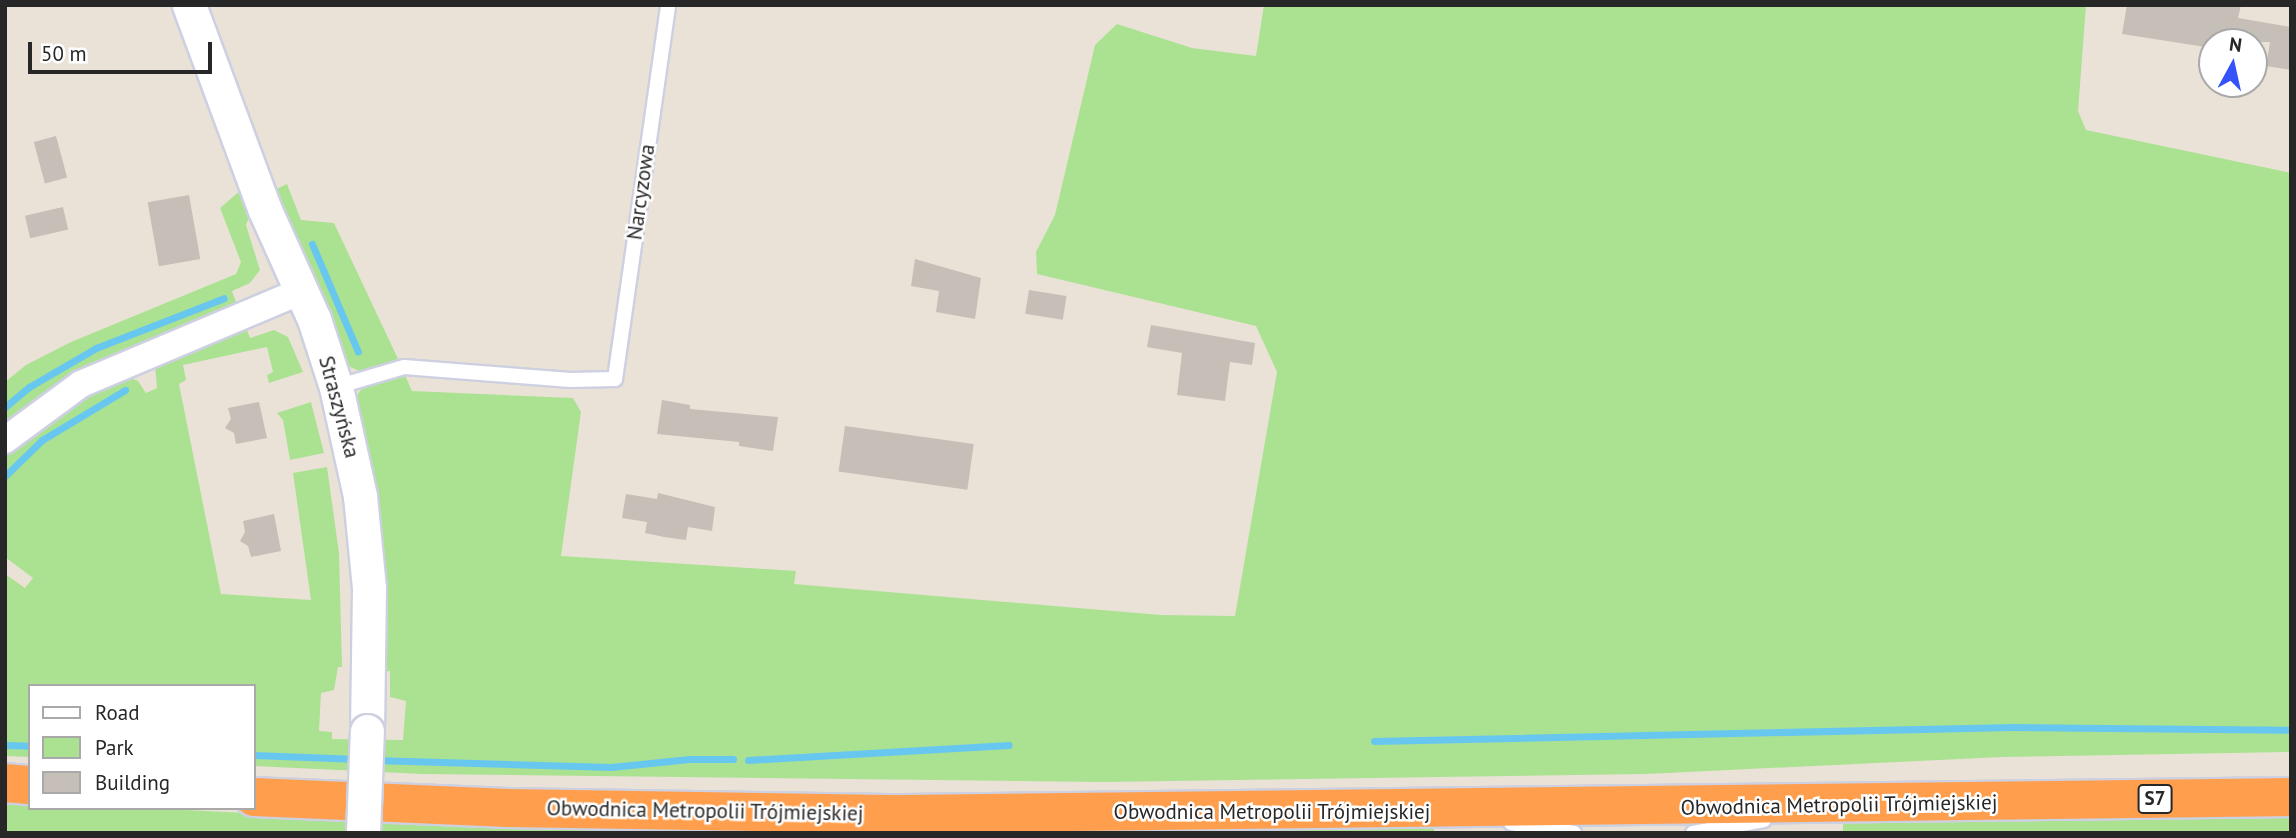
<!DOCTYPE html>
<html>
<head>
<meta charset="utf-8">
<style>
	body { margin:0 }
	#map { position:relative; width:2296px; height:838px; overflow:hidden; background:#eae2d7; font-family:"PT Sans",sans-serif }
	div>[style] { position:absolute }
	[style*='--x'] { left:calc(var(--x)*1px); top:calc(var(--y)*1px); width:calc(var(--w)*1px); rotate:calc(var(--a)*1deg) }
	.green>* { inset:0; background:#abe292 }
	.stream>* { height:7px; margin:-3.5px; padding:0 3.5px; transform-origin:3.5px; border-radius:3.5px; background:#68c7ee }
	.building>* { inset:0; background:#c5bfb7; transform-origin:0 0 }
	.roads { filter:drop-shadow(2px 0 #cdd0e0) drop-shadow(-2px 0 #cdd0e0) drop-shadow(0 2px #cdd0e0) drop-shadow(0 -2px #cdd0e0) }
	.service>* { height:14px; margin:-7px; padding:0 7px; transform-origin:7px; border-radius:7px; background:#fff }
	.minor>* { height:26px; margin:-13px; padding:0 13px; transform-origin:13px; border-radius:13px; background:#fff }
	.tertiary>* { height:33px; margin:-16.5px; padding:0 16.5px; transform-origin:16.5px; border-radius:16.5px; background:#fff }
	.motorway>* { height:38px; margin:-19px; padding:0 19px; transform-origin:19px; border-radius:19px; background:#ff9f4d }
	.bridges { filter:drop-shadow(2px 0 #cdd0e0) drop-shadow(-2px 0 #cdd0e0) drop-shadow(0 2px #cdd0e0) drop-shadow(0 -2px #cdd0e0) }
	.tertiary-bridge>* { height:33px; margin:-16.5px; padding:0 16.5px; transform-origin:16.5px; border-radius:16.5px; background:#fff }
	span { translate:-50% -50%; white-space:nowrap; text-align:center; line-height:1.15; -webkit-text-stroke:5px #fff; paint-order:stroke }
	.shield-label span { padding:2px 5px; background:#fff; border:2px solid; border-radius:5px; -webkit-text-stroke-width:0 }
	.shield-label { font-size:19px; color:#272727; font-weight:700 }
	.street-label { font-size:21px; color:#272727 }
	.frame { position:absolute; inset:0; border:7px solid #272727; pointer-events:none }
	.legend { position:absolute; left:28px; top:684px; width:228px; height:126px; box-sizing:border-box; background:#fff; border:2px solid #a9a9a9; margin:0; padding:9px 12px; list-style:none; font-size:21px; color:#272727 }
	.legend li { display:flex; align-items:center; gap:14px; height:35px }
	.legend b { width:35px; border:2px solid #a9a9a9 }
	.north { position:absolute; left:2198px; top:28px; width:70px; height:70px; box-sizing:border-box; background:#fff; border:2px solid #a9a9a9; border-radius:50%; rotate:8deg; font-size:19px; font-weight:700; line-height:28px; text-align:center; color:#272727 }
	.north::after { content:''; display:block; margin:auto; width:24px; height:32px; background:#3453fa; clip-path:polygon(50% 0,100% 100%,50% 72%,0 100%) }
	.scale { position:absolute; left:28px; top:42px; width:184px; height:32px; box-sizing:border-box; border:4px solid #272727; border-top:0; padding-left:9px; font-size:21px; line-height:24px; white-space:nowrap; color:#272727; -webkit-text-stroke:5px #fff; paint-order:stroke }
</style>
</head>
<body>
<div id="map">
	<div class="green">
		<div style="clip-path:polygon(1264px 5px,2086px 5px,2078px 111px,2086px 130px,2291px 173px,2291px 752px,2002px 757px,1646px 774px,1104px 782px,423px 774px,254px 766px,254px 686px,30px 686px,30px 757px,5px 756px,5px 574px,25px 588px,33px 578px,5px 557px,5px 456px,84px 396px,126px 376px,138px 381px,146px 393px,157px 388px,155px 365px,245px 324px,250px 338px,274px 330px,288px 337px,303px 372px,269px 383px,267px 375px,273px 372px,267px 347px,183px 365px,186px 380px,179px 384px,221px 594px,311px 600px,293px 473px,327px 467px,339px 553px,342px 667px,338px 667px,334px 690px,321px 693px,319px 731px,332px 732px,332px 739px,403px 740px,406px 701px,390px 697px,390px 671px,383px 672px,354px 400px,364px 385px,404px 373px,412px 391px,573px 398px,581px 412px,561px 556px,796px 571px,794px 584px,1161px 615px,1235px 616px,1277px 372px,1256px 326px,1037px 274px,1036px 252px,1055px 215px,1095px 45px,1117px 24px,1192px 48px,1256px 56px)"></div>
		<div style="clip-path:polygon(287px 184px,301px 220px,334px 223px,399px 361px,359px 371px,344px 364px,272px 191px)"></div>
		<div style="clip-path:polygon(241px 190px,254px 206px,246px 225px,260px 270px,250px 283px,232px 291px,237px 305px,61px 383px,5px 426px,5px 382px,26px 365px,71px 342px,236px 274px,241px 262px,220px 208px)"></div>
		<div style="clip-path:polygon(311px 402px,324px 453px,290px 460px,283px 420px,277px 413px)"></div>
		<div style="clip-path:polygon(5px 799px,30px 801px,30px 808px,147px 808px,384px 820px,1434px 825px,1434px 833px,5px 833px)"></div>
		<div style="clip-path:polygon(2291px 813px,2291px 833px,1843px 833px,1843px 819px)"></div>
	</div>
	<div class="stream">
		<div style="--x:312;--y:244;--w:117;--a:66.9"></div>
		<div style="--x:5;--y:407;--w:31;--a:-40"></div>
		<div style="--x:29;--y:387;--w:78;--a:-30.2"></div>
		<div style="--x:96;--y:348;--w:137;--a:-21.3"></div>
		<div style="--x:5;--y:476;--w:52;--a:-44.2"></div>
		<div style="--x:42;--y:440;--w:97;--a:-31.1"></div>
		<div style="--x:1374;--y:741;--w:639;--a:-1.26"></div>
		<div style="--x:2013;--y:727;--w:278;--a:0.6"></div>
		<div style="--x:5;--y:745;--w:25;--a:2"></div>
		<div style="--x:254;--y:755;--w:104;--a:2.2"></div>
		<div style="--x:373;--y:760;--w:238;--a:1.7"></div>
		<div style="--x:611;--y:767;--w:79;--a:-5.8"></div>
		<div style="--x:690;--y:759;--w:43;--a:0"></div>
		<div style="--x:748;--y:760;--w:261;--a:-3.3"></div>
	</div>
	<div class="building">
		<div style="clip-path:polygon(2127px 5px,2241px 5px,2238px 18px,2291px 27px,2291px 70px,2266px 66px,2270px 42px,2212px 42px,2212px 48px,2122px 34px)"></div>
		<div style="left:56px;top:136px;width:43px;height:23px;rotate:75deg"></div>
		<div style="left:189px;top:195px;width:65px;height:42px;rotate:80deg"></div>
		<div style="left:63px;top:207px;width:23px;height:39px;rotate:77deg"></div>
		<div style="clip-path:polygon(915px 259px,981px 278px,975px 319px,936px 312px,939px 291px,911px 286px)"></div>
		<div style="left:1029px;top:290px;width:38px;height:24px;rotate:9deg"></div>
		<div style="clip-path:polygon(1151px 325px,1255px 343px,1252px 365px,1230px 362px,1225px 401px,1177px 395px,1182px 353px,1147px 347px)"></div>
		<div style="clip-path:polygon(662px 400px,690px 405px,690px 409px,778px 417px,773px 451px,739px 446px,739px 442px,657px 434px)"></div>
		<div style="clip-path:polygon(259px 402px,267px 438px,236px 444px,234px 433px,225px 428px,231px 419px,228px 408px)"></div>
		<div style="left:845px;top:426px;width:130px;height:46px;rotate:8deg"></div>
		<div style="clip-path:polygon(658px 493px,715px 507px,712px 531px,688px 527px,686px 540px,664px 537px,645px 533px,647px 522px,622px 518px,626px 494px,657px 499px)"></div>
		<div style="clip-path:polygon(274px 514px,281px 551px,251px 557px,248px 546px,240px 541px,245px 532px,243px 521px)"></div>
	</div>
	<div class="roads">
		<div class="service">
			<div style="--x:336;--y:387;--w:71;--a:-16.4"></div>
			<div style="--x:404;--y:367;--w:167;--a:4.5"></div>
			<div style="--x:570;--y:380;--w:45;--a:-1.3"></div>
			<div style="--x:615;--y:379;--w:378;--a:-81.9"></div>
			<div style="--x:1511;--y:823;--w:64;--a:9"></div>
			<div style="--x:1693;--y:833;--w:72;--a:-10.4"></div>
		</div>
		<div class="minor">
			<div style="--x:5;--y:440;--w:94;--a:-36.4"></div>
			<div style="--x:81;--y:384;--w:241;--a:-22.9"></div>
		</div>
		<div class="tertiary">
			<div style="--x:189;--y:5;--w:216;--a:69.7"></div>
			<div style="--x:264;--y:208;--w:122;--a:65.8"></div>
			<div style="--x:314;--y:319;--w:71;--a:72.1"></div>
			<div style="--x:336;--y:387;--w:112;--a:77.6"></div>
			<div style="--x:360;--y:496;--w:92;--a:84.4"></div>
			<div style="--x:369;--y:588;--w:143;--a:90.8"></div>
		</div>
		<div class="motorway">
			<div style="--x:5;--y:783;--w:25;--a:5"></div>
			<div style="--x:254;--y:797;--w:254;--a:2.5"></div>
			<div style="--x:508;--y:808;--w:396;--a:0.9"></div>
			<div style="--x:904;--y:814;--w:1387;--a:-0.7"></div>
		</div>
	</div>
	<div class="bridges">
		<div class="tertiary-bridge">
			<div style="--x:363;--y:833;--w:102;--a:-87.8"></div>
		</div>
	</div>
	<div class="shield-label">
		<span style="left:2155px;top:799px">S7</span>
	</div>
	<div class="street-label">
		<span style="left:641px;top:192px;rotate:-82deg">Narcyzowa</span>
		<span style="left:339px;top:407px;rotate:75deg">Straszyńska</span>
		<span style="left:1839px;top:805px;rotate:-1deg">Obwodnica Metropolii Trójmiejskiej</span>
		<span style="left:705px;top:811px;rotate:1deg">Obwodnica Metropolii Trójmiejskiej</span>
		<span style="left:1272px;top:812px">Obwodnica Metropolii Trójmiejskiej</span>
	</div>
	<div class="frame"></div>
	<ul class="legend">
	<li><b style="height:9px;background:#fff"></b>Road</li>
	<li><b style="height:19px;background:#abe292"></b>Park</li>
	<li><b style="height:19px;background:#c5bfb7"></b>Building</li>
	</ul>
	<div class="north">N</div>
	<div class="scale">50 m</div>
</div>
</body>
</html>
